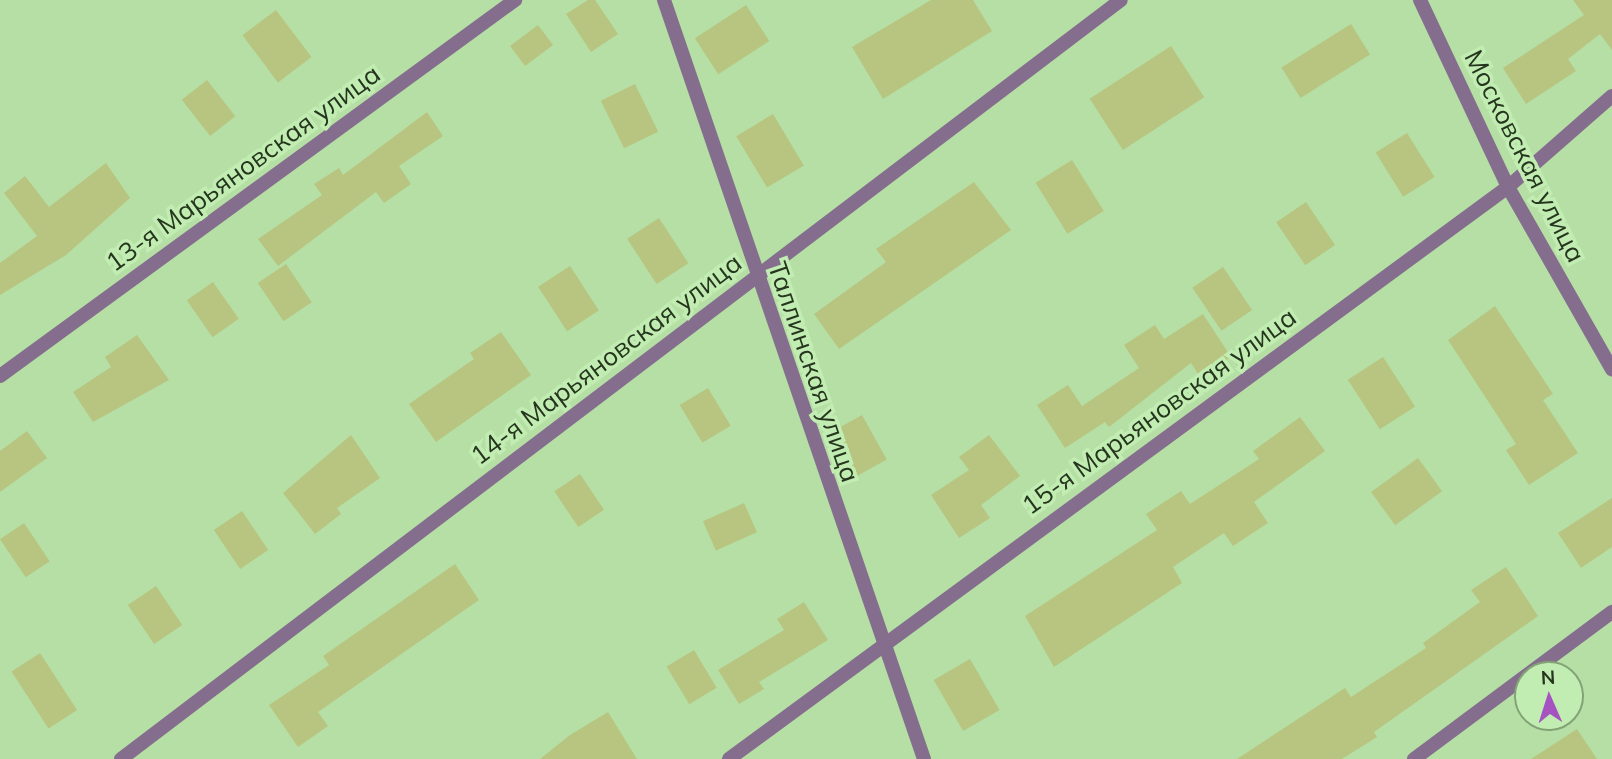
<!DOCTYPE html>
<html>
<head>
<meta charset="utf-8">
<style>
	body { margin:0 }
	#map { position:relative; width:1612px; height:759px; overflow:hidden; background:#b5dfa5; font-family:Mulish,sans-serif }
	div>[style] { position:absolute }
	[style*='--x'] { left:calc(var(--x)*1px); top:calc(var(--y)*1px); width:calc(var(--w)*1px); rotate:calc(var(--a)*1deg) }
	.building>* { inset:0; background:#b8c581; transform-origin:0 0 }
	.street>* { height:14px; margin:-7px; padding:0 7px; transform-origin:7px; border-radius:7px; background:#856e8d }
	span { translate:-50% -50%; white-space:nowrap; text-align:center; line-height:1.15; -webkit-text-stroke:7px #c2edb2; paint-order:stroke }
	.street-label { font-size:26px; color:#25351e }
	.north { position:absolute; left:1514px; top:661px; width:70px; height:70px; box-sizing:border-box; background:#c2edb2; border:2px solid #83a377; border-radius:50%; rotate:357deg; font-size:19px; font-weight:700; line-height:28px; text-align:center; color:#25351e }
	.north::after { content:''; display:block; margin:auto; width:24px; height:32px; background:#a653c2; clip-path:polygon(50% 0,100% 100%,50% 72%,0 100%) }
</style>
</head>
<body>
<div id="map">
	<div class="building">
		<div style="clip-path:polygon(588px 0,595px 0,618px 34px,591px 52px,566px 14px)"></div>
		<div style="clip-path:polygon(931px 0,973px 0,992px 31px,883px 99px,852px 47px)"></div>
		<div style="clip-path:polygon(1573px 0,1612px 0,1612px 50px,1600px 34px,1568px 59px,1576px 71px,1526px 104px,1503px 68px,1584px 15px)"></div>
		<div style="left:746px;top:5px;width:43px;height:61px;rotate:57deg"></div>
		<div style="left:276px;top:10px;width:59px;height:42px;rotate:53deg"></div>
		<div style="left:1351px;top:24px;width:36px;height:82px;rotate:58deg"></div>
		<div style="left:538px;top:25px;width:25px;height:35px;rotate:53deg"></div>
		<div style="left:1171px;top:46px;width:61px;height:97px;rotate:57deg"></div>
		<div style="left:207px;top:80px;width:46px;height:32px;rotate:52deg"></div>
		<div style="left:635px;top:84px;width:53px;height:38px;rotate:64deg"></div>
		<div style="clip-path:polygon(427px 112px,443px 136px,399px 166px,411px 184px,384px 203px,376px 192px,278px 266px,258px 239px,322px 195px,314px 184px,339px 168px,343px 175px)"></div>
		<div style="left:773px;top:114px;width:60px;height:43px;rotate:59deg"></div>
		<div style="left:1407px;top:133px;width:52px;height:37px;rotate:58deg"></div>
		<div style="left:1072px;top:160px;width:60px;height:43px;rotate:58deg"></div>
		<div style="clip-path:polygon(106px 163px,130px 198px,66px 255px,0 295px,0 263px,37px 236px,4px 193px,25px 176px,49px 207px)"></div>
		<div style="clip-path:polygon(974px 182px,1011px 230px,839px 349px,814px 314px,886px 262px,876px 249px)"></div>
		<div style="left:1306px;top:202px;width:52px;height:36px;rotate:56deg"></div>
		<div style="left:659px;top:218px;width:54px;height:38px;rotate:57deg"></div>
		<div style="left:286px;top:264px;width:46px;height:34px;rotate:56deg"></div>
		<div style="left:570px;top:266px;width:53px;height:38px;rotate:57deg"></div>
		<div style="left:1223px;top:267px;width:52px;height:37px;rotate:56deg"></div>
		<div style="left:213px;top:282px;width:45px;height:32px;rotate:55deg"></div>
		<div style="clip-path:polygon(1495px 306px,1553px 394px,1543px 400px,1578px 453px,1529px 485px,1506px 450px,1516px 444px,1448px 340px)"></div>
		<div style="clip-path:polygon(1203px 314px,1231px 357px,1200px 377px,1191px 363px,1109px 427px,1105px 422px,1065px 448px,1037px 405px,1068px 385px,1082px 406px,1139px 368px,1124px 345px,1155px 325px,1164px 339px)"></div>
		<div style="clip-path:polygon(501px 332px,531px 375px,436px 442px,409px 404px,474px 359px,470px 353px)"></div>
		<div style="clip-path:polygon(137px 335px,169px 380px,93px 422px,73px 392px,111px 367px,105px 357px)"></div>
		<div style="left:1383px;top:357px;width:59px;height:42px;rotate:57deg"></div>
		<div style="left:708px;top:388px;width:44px;height:33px;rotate:59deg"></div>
		<div style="left:862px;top:415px;width:51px;height:37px;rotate:61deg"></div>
		<div style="clip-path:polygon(1300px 417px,1325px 451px,1254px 502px,1268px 523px,1233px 546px,1224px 533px,1173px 567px,1182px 583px,1054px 667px,1025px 616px,1157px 530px,1146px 514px,1181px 491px,1190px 504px,1259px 459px,1253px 451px)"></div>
		<div style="clip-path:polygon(27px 431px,47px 458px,0 492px,0 451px)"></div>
		<div style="clip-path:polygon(351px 435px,380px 478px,337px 508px,341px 514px,315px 534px,283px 493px)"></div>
		<div style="clip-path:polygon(989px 435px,1020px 476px,981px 505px,990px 518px,959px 538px,931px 495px,969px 470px,959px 457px)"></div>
		<div style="left:1418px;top:458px;width:41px;height:58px;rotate:54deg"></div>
		<div style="left:580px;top:474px;width:43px;height:31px;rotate:56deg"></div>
		<div style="clip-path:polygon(1612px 498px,1612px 547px,1581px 568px,1558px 533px)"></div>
		<div style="left:744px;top:503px;width:32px;height:45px;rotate:66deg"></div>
		<div style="left:242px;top:511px;width:47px;height:34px;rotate:56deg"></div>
		<div style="left:24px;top:523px;width:46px;height:29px;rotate:56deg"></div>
		<div style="clip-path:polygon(455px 564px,479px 600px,318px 712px,328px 726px,298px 747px,269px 705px,329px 665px,323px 656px)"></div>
		<div style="clip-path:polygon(1506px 567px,1538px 616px,1374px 732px,1377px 737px,1342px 759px,1237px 759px,1345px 688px,1351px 697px,1426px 648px,1423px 643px,1480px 602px,1471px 590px)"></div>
		<div style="left:156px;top:586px;width:47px;height:34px;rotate:56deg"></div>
		<div style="clip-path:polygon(804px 602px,828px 640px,759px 682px,764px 689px,739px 704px,718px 670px,784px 630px,777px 619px)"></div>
		<div style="left:694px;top:650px;width:44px;height:32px;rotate:59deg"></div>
		<div style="left:40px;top:653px;width:68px;height:34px;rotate:57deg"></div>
		<div style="left:970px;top:659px;width:59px;height:42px;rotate:60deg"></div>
		<div style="clip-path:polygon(608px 712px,637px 759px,540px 759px,570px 735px)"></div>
		<div style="clip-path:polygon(1577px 729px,1597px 759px,1531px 759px)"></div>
	</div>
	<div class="street">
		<div style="--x:664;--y:0;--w:802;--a:71.09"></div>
		<div style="--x:1420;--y:0;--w:207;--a:64.8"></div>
		<div style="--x:1508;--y:187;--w:210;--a:60.3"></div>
		<div style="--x:0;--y:376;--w:638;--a:-36.13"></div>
		<div style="--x:121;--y:759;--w:1255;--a:-37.2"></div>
		<div style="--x:729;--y:759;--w:966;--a:-36.29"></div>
		<div style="--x:1508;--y:187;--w:138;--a:-41.2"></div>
		<div style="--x:1414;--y:759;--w:247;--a:-36.6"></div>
	</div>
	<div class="street-label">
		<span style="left:1525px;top:156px;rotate:63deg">Московская улица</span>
		<span style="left:243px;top:168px;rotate:-36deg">13-я Марьяновская улица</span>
		<span style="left:606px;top:359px;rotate:-37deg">14-я Марьяновская улица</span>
		<span style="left:814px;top:372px;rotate:71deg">Таллинская улица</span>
		<span style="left:1159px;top:411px;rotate:-36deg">15-я Марьяновская улица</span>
	</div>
	<div class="north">N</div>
</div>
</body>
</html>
